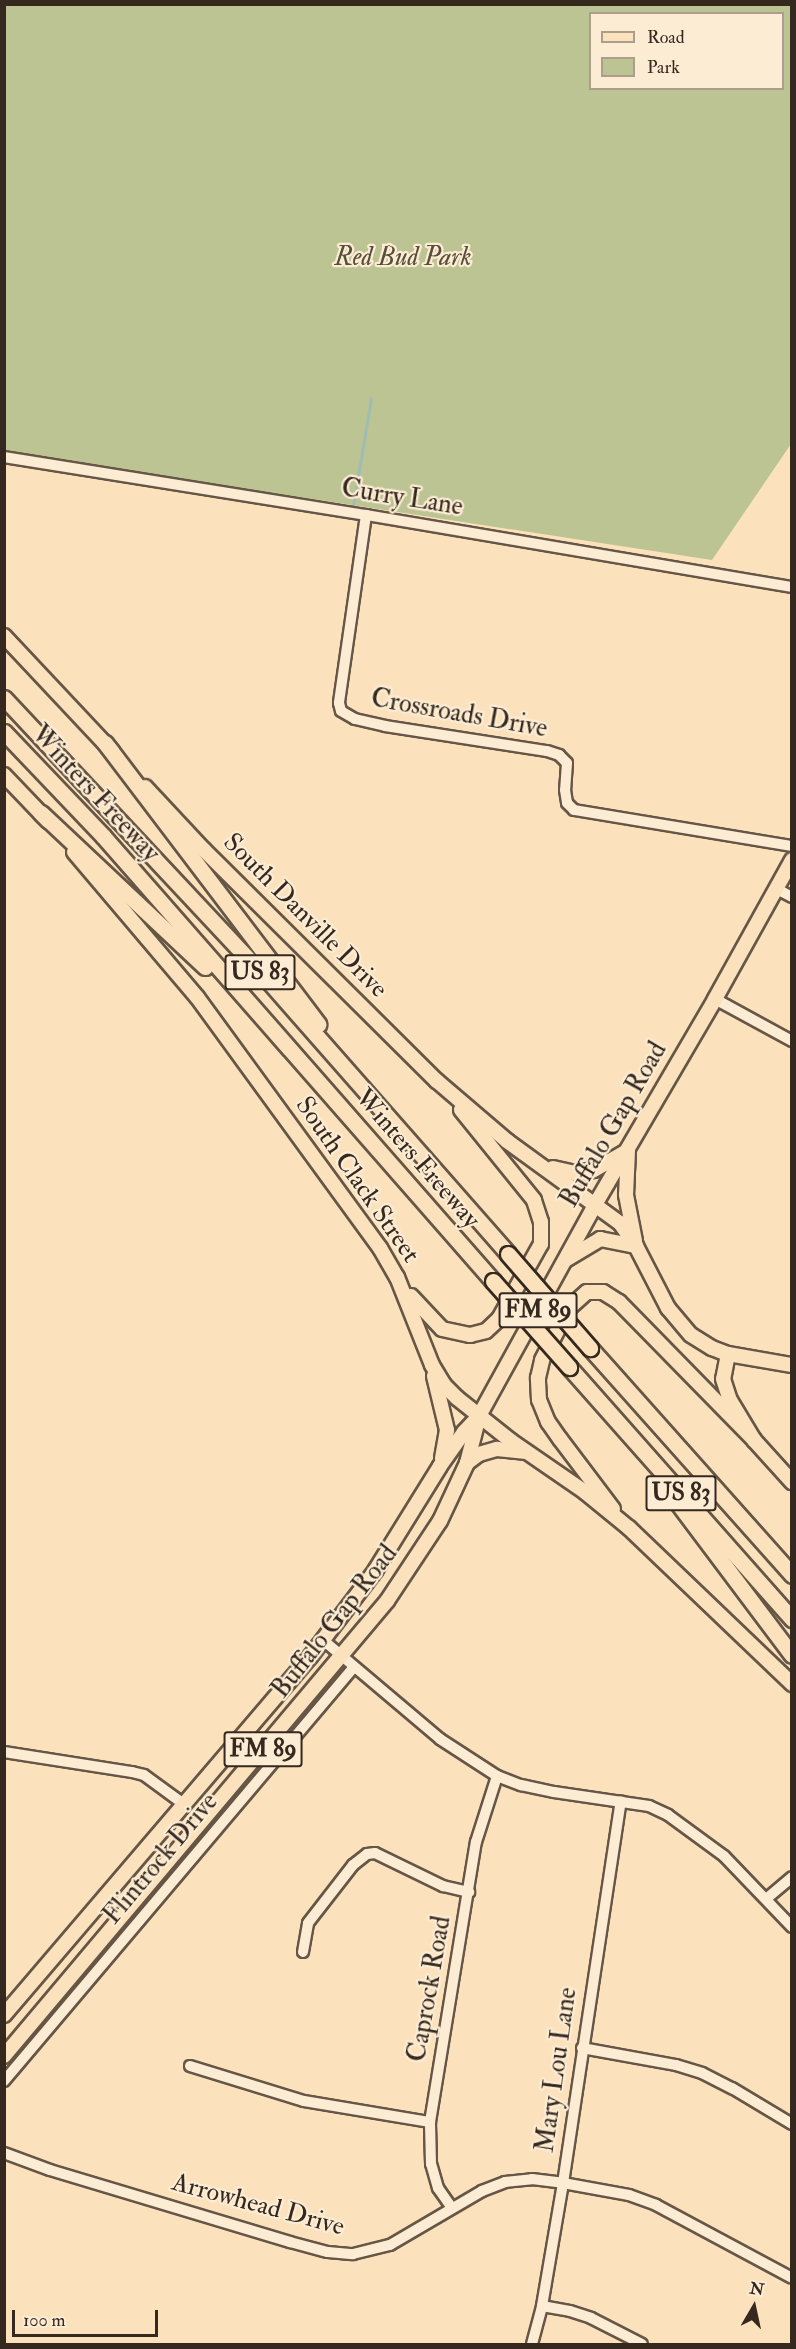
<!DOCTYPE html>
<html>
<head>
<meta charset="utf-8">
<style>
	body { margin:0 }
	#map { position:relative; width:796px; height:2349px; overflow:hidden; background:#fbe2bd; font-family:"IM FELL Double Pica",serif }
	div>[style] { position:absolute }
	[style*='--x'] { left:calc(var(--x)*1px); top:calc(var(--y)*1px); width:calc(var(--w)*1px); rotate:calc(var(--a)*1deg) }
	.green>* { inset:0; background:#bcc493 }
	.stream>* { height:3px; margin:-1.5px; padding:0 1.5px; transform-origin:1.5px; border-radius:1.5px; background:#9fbdb2 }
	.roads { filter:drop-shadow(2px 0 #665646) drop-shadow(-2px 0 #665646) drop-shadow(0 2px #665646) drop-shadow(0 -2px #665646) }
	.minor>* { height:10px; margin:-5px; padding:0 5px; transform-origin:5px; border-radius:5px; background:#fcecd4 }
	.major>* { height:14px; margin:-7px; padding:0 7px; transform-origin:7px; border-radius:7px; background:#fbe2bd }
	.highway>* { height:15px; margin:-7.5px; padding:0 7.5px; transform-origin:7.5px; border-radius:7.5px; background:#fbe2bd }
	.bridges { filter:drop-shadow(2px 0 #35281e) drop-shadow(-2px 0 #35281e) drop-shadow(0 2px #35281e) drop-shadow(0 -2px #35281e) }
	.highway-bridge>* { height:15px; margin:-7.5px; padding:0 7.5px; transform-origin:7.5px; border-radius:7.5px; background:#fbe2bd }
	span { translate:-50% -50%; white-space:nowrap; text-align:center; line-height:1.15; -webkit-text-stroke:4.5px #fcecd4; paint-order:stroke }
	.shield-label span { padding:2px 4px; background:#fcecd4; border:2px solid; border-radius:4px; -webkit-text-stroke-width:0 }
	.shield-label { font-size:24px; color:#35281e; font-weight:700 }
	.park-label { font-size:26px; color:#574f3b; font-style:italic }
	.street-label { font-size:26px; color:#35281e }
	.frame { position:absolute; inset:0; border:6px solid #35281e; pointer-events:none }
	.legend { position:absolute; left:589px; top:12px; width:195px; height:78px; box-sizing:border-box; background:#fcecd4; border:2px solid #ac9e8b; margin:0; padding:8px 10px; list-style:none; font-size:18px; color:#35281e }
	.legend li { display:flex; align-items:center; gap:12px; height:30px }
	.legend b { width:30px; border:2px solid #ac9e8b }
	.north { position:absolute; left:724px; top:2277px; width:60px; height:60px; -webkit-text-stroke:4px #fcecd4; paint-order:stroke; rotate:9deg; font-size:16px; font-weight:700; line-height:24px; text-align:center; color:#35281e }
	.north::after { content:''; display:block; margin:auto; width:21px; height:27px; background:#35281e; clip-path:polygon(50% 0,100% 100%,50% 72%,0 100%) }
	.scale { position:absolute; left:12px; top:2310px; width:146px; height:27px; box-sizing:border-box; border:3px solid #35281e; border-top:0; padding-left:8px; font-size:18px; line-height:21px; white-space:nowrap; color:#35281e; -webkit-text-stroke:4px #fcecd4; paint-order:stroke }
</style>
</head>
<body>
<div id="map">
	<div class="green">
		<div style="clip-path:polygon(evenodd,4px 5px,791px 5px,791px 444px,712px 560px,5px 452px,4px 5px,590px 14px,782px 14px,782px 88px,590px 88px,590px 14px)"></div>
	</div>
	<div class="stream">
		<div style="--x:353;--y:506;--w:109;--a:-80.5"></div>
	</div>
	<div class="roads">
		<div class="minor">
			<div style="--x:4;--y:457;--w:367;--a:9.1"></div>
			<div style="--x:366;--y:515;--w:432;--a:9.6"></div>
			<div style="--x:366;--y:515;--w:190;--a:98.2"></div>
			<div style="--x:339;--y:703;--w:8;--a:76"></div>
			<div style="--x:341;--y:711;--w:16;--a:30"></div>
			<div style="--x:355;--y:719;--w:31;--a:13"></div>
			<div style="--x:385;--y:726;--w:164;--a:8.8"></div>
			<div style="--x:547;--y:751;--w:13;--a:18"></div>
			<div style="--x:559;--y:755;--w:11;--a:45"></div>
			<div style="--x:567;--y:763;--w:27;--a:94"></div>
			<div style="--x:565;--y:790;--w:13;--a:81"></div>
			<div style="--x:567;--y:803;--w:10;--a:45"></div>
			<div style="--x:574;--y:810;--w:221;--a:9.4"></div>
			<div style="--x:775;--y:888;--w:19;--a:28"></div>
			<div style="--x:715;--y:999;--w:88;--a:28.6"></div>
			<div style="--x:323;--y:1640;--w:153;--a:40.2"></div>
			<div style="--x:440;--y:1739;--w:68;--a:33"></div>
			<div style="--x:497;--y:1776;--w:26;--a:21"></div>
			<div style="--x:521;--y:1785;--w:34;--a:12"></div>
			<div style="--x:554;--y:1792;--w:96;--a:8.4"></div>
			<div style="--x:649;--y:1806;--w:21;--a:25"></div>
			<div style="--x:668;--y:1815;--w:69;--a:36.2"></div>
			<div style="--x:724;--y:1856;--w:98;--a:46.2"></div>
			<div style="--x:4;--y:1752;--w:130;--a:8.9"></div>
			<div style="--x:132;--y:1772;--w:12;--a:14"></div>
			<div style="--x:144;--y:1775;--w:51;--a:36.2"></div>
			<div style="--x:766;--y:1899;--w:34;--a:-40"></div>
			<div style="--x:303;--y:1952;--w:29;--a:-80"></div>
			<div style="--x:308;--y:1923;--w:73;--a:-52.2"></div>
			<div style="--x:353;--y:1865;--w:18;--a:-38"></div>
			<div style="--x:367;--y:1854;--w:8;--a:-7"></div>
			<div style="--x:375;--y:1853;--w:76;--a:25.9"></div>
			<div style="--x:443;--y:1886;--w:27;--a:13"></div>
			<div style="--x:582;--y:2048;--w:96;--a:10.3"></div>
			<div style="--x:676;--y:2065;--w:27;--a:17"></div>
			<div style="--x:702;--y:2073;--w:34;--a:27"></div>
			<div style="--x:732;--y:2088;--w:70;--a:31"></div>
			<div style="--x:190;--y:2066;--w:119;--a:17.1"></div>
			<div style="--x:304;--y:2101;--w:128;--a:9.5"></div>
			<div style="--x:4;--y:2081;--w:542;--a:-49.79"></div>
			<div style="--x:4;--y:2153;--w:49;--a:20.3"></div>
			<div style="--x:50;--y:2170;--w:251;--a:16.7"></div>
			<div style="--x:290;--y:2242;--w:39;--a:15"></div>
			<div style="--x:328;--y:2252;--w:25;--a:5"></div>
			<div style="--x:353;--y:2254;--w:38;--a:-14"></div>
			<div style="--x:390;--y:2245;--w:107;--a:-30.4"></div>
			<div style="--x:482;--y:2191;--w:25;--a:-21"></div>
			<div style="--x:505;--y:2182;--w:27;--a:-6"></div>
			<div style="--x:532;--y:2179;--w:31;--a:7"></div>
			<div style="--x:563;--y:2183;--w:67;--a:10.3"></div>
			<div style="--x:629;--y:2195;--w:29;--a:20"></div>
			<div style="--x:656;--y:2205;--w:154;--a:28.2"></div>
			<div style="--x:452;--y:2208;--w:24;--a:-125"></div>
			<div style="--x:438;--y:2188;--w:25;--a:-106"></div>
			<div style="--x:431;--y:2164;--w:42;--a:-91.4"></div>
			<div style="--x:430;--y:2122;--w:284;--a:-80.7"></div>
			<div style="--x:476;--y:1842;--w:69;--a:-72.3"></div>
			<div style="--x:542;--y:2306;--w:28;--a:10"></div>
			<div style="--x:570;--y:2311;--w:22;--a:18"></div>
			<div style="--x:591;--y:2318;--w:57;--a:27"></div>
			<div style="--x:532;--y:2344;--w:39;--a:-75"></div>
			<div style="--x:542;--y:2306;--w:125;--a:-80.3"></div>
			<div style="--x:563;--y:2183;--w:386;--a:-81.4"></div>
		</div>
		<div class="major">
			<div style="--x:4;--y:636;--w:158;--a:46.8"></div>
			<div style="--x:4;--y:775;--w:64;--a:46.3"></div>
			<div style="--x:145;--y:787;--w:85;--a:46.9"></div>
			<div style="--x:203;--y:849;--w:330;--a:44.8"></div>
			<div style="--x:437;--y:1081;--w:92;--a:40.6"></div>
			<div style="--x:507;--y:1141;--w:140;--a:36"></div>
			<div style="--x:620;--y:1223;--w:28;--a:55"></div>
			<div style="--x:636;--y:1246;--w:70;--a:62.7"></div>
			<div style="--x:668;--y:1308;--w:35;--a:50"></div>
			<div style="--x:691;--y:1335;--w:25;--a:32"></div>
			<div style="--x:712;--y:1348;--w:17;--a:21"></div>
			<div style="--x:728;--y:1354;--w:65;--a:9.8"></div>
			<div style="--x:74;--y:852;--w:190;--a:49.7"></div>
			<div style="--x:197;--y:997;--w:311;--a:53.9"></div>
			<div style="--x:380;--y:1248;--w:34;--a:60"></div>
			<div style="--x:397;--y:1277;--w:95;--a:68.3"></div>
			<div style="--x:432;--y:1365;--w:23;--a:59"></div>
			<div style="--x:444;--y:1385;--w:18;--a:45"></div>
			<div style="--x:457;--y:1398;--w:69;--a:38.5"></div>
			<div style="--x:511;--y:1441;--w:90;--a:34.6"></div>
			<div style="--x:585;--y:1492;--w:57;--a:39.3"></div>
			<div style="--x:629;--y:1528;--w:226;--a:43.7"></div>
			<div style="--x:628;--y:1150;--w:45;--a:92.5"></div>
			<div style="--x:626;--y:1195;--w:47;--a:78.9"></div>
			<div style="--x:553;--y:1168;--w:23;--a:13"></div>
			<div style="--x:575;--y:1173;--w:19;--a:-9"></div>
			<div style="--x:594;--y:1170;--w:34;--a:-30"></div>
			<div style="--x:567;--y:1259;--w:39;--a:-31"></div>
			<div style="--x:600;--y:1239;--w:37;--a:11"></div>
			<div style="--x:411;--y:1296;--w:45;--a:46.8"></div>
			<div style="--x:442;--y:1329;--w:29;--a:12"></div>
			<div style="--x:470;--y:1335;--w:16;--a:-14"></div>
			<div style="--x:486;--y:1331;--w:18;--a:-43"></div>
			<div style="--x:499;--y:1319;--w:86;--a:-60.8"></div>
			<div style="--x:541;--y:1244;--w:22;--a:-90"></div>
			<div style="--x:541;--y:1222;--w:23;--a:-108"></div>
			<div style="--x:534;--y:1200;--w:116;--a:-129"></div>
			<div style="--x:728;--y:1354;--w:25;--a:101"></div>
			<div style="--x:723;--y:1379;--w:22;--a:72"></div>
			<div style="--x:730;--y:1400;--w:47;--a:59"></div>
			<div style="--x:754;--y:1440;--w:57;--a:47.9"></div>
			<div style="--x:434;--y:1376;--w:56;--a:76.5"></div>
			<div style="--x:447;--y:1430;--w:29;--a:100"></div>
			<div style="--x:467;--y:1463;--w:15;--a:-37"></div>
			<div style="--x:479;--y:1454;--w:19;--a:-16"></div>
			<div style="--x:497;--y:1449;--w:27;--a:6"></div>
			<div style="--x:613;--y:1509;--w:88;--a:-127.1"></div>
			<div style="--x:560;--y:1439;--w:21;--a:-125"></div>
			<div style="--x:548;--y:1422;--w:24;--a:-112"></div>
			<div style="--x:539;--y:1400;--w:22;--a:-93"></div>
			<div style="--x:538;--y:1378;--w:18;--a:-77"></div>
			<div style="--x:542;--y:1360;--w:59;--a:-62.6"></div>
			<div style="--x:569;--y:1308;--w:24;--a:-42"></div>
			<div style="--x:587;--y:1292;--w:16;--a:0"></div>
			<div style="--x:603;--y:1292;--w:19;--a:32"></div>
			<div style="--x:619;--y:1302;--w:193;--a:45.6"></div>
			<div style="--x:4;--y:2015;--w:471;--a:-49.5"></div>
			<div style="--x:310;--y:1657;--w:108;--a:-52.9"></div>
			<div style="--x:375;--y:1571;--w:123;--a:-58.2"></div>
			<div style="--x:440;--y:1466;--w:42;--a:-54.8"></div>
			<div style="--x:464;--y:1432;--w:22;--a:-47"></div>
			<div style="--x:479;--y:1416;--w:243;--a:-61.2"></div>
			<div style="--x:596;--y:1203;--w:236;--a:-59.7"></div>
			<div style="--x:715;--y:999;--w:159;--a:-61"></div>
			<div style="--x:4;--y:2056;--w:595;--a:-49.91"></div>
			<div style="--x:387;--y:1601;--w:96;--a:-56.5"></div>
			<div style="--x:440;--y:1521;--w:64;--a:-65"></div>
			<div style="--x:467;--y:1463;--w:49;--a:-75.7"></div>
		</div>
		<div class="highway">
			<div style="--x:4;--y:698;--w:371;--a:46.9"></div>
			<div style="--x:258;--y:969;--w:379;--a:48.7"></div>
			<div style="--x:4;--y:732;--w:144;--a:46.4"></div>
			<div style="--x:103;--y:836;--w:592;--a:48.77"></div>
			<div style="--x:105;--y:743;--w:353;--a:52.8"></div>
			<div style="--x:41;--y:813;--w:225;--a:43.2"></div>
			<div style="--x:590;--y:1348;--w:304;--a:48.3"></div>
			<div style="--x:569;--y:1367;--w:337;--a:48.5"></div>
			<div style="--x:671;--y:1494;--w:201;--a:53.1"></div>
		</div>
	</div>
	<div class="bridges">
		<div class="highway-bridge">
			<div style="--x:508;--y:1254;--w:125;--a:48.9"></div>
			<div style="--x:493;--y:1281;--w:115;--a:48.5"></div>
		</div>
	</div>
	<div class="shield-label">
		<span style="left:260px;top:972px">US 83</span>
		<span style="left:538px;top:1310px">FM 89</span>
		<span style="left:681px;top:1493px">US 83</span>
		<span style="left:263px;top:1749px">FM 89</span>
	</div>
	<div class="park-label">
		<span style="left:403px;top:258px">Red Bud Park</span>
	</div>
	<div class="street-label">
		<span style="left:402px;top:498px;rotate:9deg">Curry Lane</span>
		<span style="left:459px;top:714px;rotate:10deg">Crossroads Drive</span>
		<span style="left:95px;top:794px;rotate:47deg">Winters Freeway</span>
		<span style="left:305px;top:916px;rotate:45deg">South Danville Drive</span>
		<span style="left:614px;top:1125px;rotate:-60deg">Buffalo Gap Road</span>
		<span style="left:417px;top:1159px;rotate:49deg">Winters Freeway</span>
		<span style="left:357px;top:1180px;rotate:55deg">South Clack Street</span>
		<span style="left:335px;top:1622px;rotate:-52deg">Buffalo Gap Road</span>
		<span style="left:161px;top:1859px;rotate:-50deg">Flintrock Drive</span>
		<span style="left:430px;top:1989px;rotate:-80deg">Caprock Road</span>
		<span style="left:557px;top:2070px;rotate:-82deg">Mary Lou Lane</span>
		<span style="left:258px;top:2205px;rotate:15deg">Arrowhead Drive</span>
	</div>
	<div class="frame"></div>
	<ul class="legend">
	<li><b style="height:8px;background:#fbe2bd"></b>Road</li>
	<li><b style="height:16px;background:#bcc493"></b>Park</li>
	</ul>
	<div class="north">N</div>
	<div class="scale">100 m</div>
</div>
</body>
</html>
